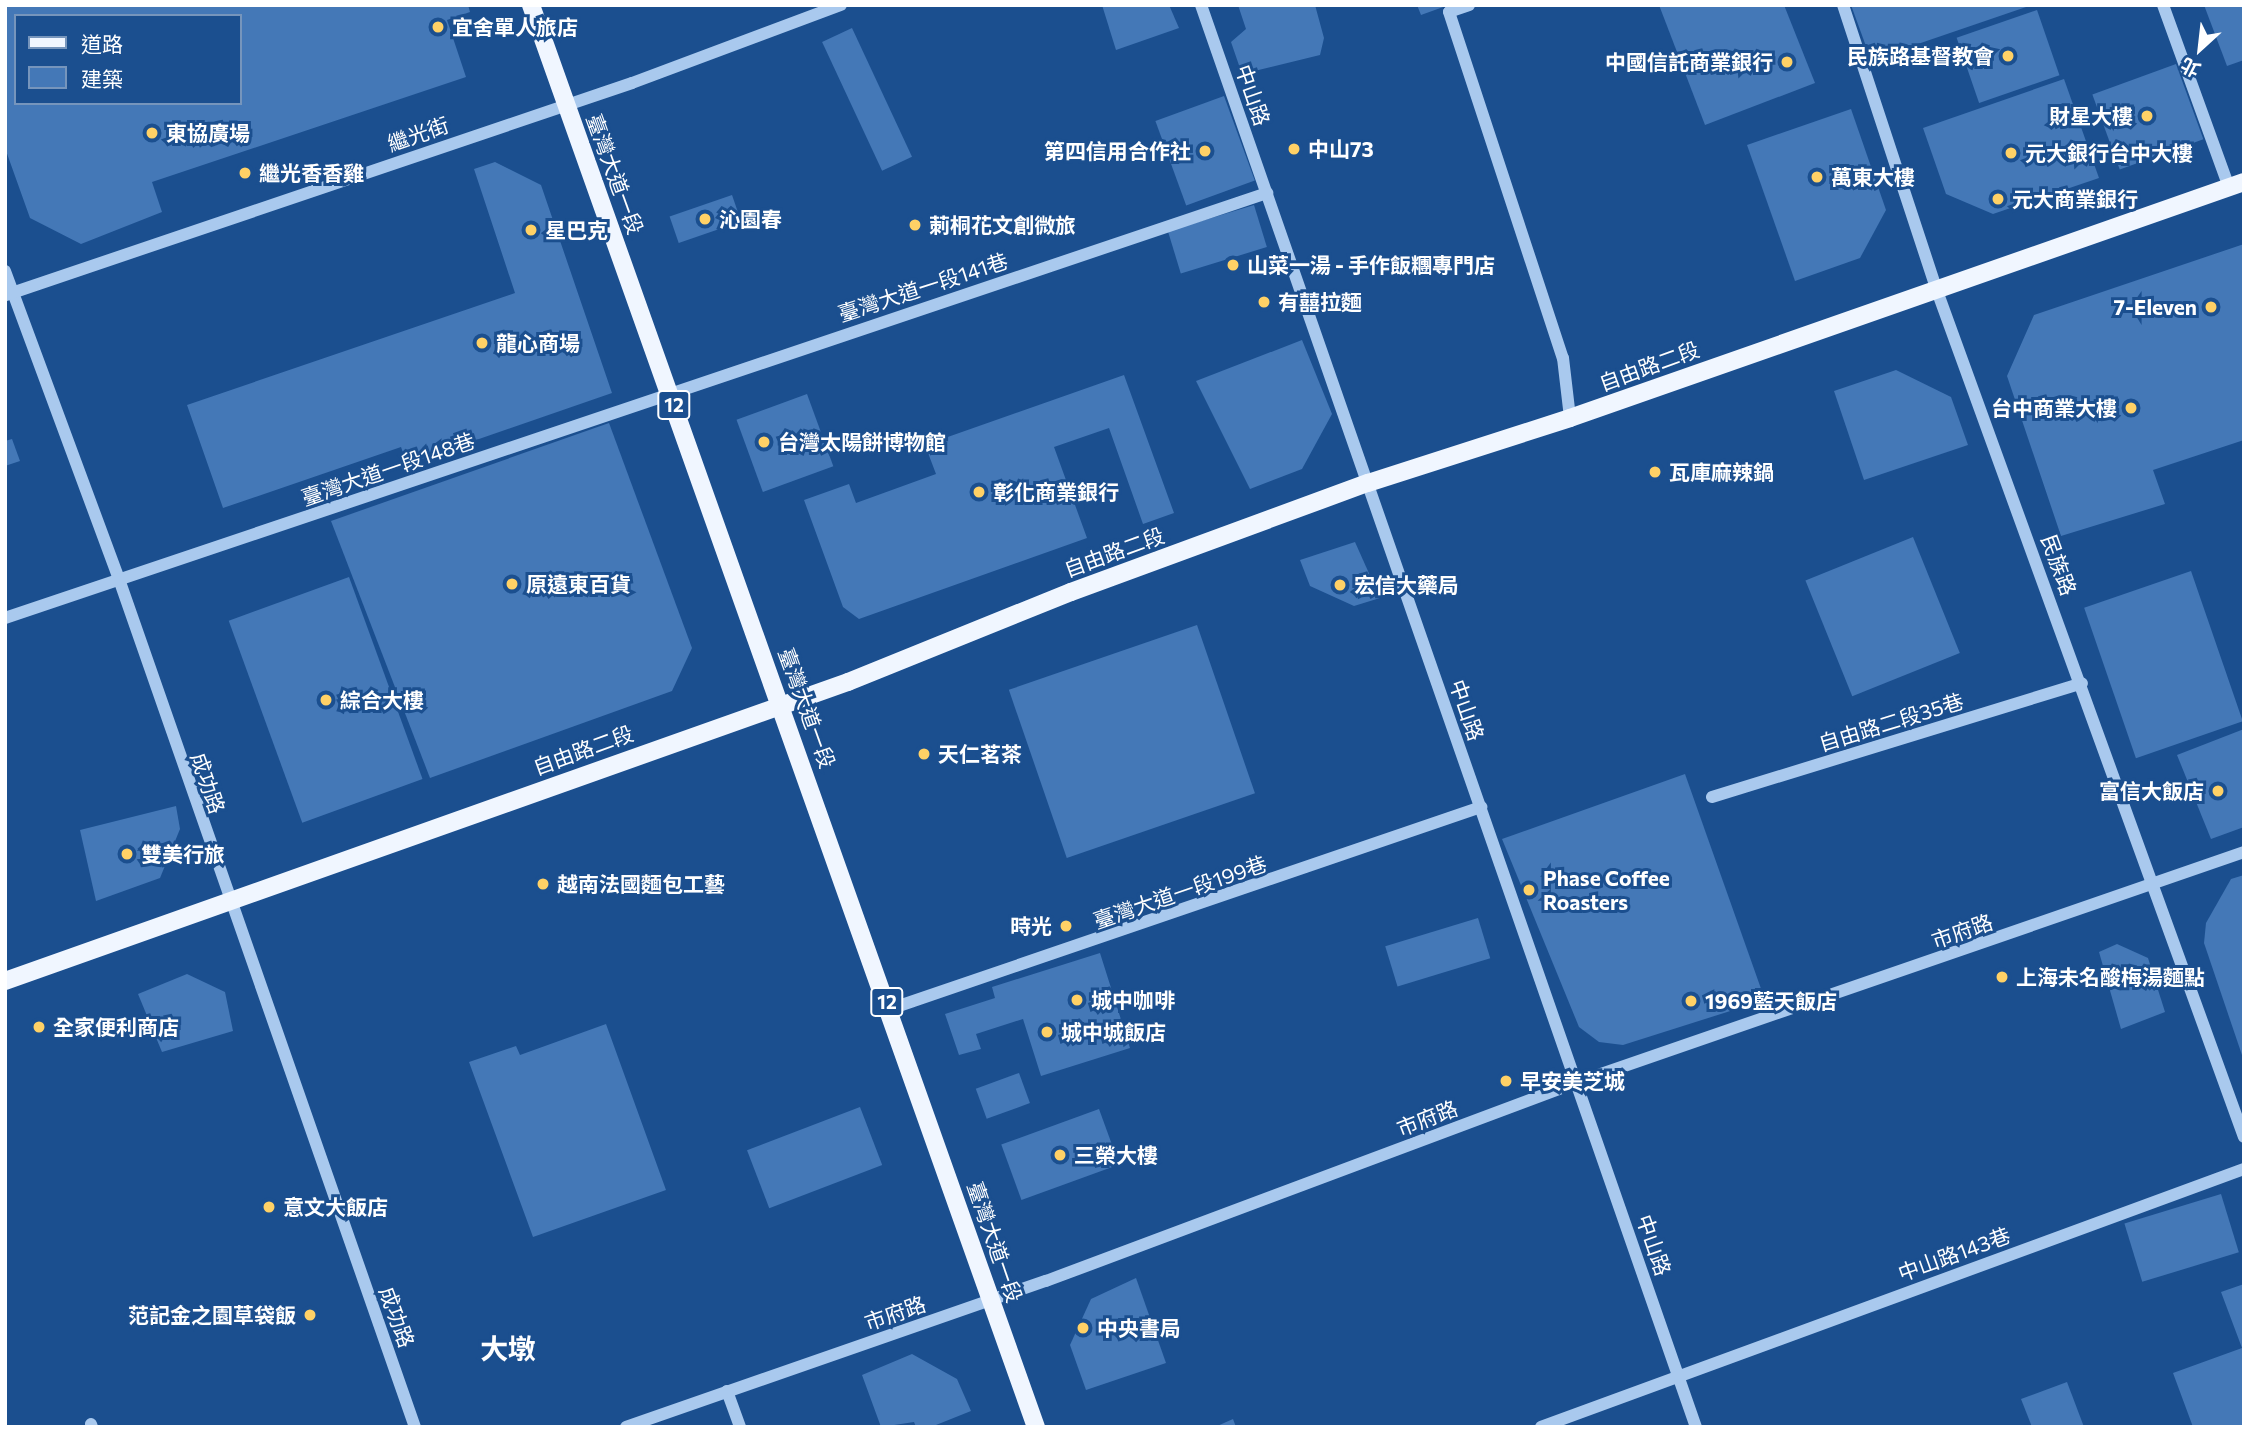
<!DOCTYPE html>
<html>
<head>
<meta charset="utf-8">
<style>
	body { margin:0 }
	#map { position:relative; width:2249px; height:1432px; overflow:hidden; background:#1b4f8f; font-family:Commissioner,"Noto Sans TC",sans-serif }
	div>[style] { position:absolute }
	[style*='--x'] { left:calc(var(--x)*1px); top:calc(var(--y)*1px); width:calc(var(--w)*1px); rotate:calc(var(--a)*1deg) }
	.building>* { inset:0; background:#4478b7; transform-origin:0 0 }
	.minor>* { height:12px; margin:-6px; padding:0 6px; transform-origin:6px; border-radius:6px; background:#a9c9ee }
	.major>* { height:18px; margin:-9px; padding:0 9px; transform-origin:9px; border-radius:9px; background:#f0f6ff }
	.dots>* { width:19px; height:19px; translate:-50% -50%; box-sizing:border-box; border:4px solid #1b4f8f; border-radius:50% }
	span { translate:-50% -50%; white-space:nowrap; text-align:center; line-height:1.15; -webkit-text-stroke:6px #1b4f8f; paint-order:stroke }
	.shield-label span { padding:2px 5px; background:#1b4f8f; border:2px solid; border-radius:5px; -webkit-text-stroke-width:0 }
	.shield-label { font-size:19px; color:#fff; font-weight:700 }
	.poi-label { font-size:21px; color:#fff; font-weight:700 }
	.left { translate:0 -50%; text-align:left }
	.right { translate:-100% -50%; text-align:right }
	.street-label { font-size:21px; color:#fff }
	.district-label { font-size:28px; color:#fff; font-weight:700 }
	.frame { position:absolute; inset:0; border:7px solid #fff; pointer-events:none }
	.legend { position:absolute; left:14px; top:14px; width:228px; height:91px; box-sizing:border-box; background:#1b4f8f; border:2px solid #7695bc; margin:0; padding:9px 12px; list-style:none; font-size:21px; color:#fff }
	.legend li { display:flex; align-items:center; gap:14px; height:35px }
	.legend b { width:35px; border:2px solid #7695bc }
	.north { position:absolute; left:2165px; top:14px; width:70px; height:70px; -webkit-text-stroke:5px #1b4f8f; paint-order:stroke; rotate:207deg; font-size:19px; font-weight:700; line-height:28px; text-align:center; color:#fff }
	.north::after { content:''; display:block; margin:auto; width:24px; height:32px; background:#fff; clip-path:polygon(50% 0,100% 100%,50% 72%,0 100%) }
</style>
</head>
<body>
<div id="map">
	<div class="building">
		<div style="clip-path:polygon(evenodd,5px 5px,468px 5px,470px 12px,447px 20px,466px 77px,152px 182px,162px 212px,81px 244px,30px 218px,5px 148px,5px 5px,16px 16px,240px 16px,240px 103px,16px 103px,16px 16px)"></div>
		<div style="clip-path:polygon(1102px 5px,1169px 5px,1179px 28px,1116px 50px)"></div>
		<div style="clip-path:polygon(1238px 5px,1315px 5px,1324px 38px,1320px 55px,1242px 74px,1231px 42px,1246px 29px)"></div>
		<div style="clip-path:polygon(1417px 5px,1446px 5px,1446px 6px,1421px 15px)"></div>
		<div style="clip-path:polygon(1659px 5px,1784px 5px,1815px 83px,1705px 125px)"></div>
		<div style="clip-path:polygon(1851px 5px,2029px 5px,2029px 6px,1871px 60px)"></div>
		<div style="clip-path:polygon(2204px 5px,2244px 5px,2244px 60px,2227px 66px)"></div>
		<div style="left:2037px;top:10px;width:69px;height:85px;rotate:71deg"></div>
		<div style="left:852px;top:28px;width:142px;height:33px;rotate:65deg"></div>
		<div style="left:2176px;top:64px;width:80px;height:89px;rotate:70deg"></div>
		<div style="clip-path:polygon(2064px 79px,2099px 178px,1993px 214px,1946px 194px,1923px 128px)"></div>
		<div style="left:1224px;top:96px;width:90px;height:73px;rotate:70deg"></div>
		<div style="clip-path:polygon(1851px 109px,1886px 210px,1860px 258px,1795px 281px,1747px 145px)"></div>
		<div style="clip-path:polygon(495px 162px,541px 185px,612px 393px,407px 464px,401px 447px,223px 508px,187px 405px,515px 293px,474px 169px)"></div>
		<div style="left:732px;top:195px;width:28px;height:66px;rotate:71deg"></div>
		<div style="left:1254px;top:205px;width:44px;height:90px;rotate:73deg"></div>
		<div style="clip-path:polygon(2244px 244px,2244px 440px,2153px 470px,2165px 504px,2061px 536px,2007px 376px,2034px 315px)"></div>
		<div style="clip-path:polygon(1302px 340px,1332px 414px,1302px 469px,1250px 489px,1196px 381px)"></div>
		<div style="clip-path:polygon(1896px 370px,1951px 397px,1968px 445px,1864px 480px,1834px 391px)"></div>
		<div style="clip-path:polygon(1124px 375px,1174px 513px,1143px 524px,1109px 428px,1054px 447px,1087px 538px,859px 619px,843px 607px,804px 500px,849px 484px,856px 503px,936px 474px,925px 445px)"></div>
		<div style="left:807px;top:394px;width:77px;height:75px;rotate:70deg"></div>
		<div style="clip-path:polygon(609px 423px,692px 648px,672px 691px,430px 778px,331px 521px)"></div>
		<div style="clip-path:polygon(12px 439px,20px 461px,5px 466px,5px 441px)"></div>
		<div style="left:1913px;top:537px;width:125px;height:116px;rotate:68deg"></div>
		<div style="clip-path:polygon(1355px 542px,1380px 598px,1354px 606px,1310px 586px,1300px 560px)"></div>
		<div style="left:2191px;top:571px;width:159px;height:113px;rotate:71deg"></div>
		<div style="left:349px;top:577px;width:215px;height:128px;rotate:70deg"></div>
		<div style="left:1197px;top:625px;width:178px;height:199px;rotate:71deg"></div>
		<div style="clip-path:polygon(2244px 729px,2244px 827px,2211px 839px,2177px 755px)"></div>
		<div style="clip-path:polygon(1685px 774px,1765px 1000px,1623px 1045px,1599px 1042px,1579px 1027px,1502px 839px)"></div>
		<div style="clip-path:polygon(176px 806px,180px 829px,160px 878px,96px 901px,80px 830px)"></div>
		<div style="clip-path:polygon(2244px 875px,2244px 1058px,2243px 1058px,2204px 943px,2206px 923px,2231px 879px)"></div>
		<div style="left:1478px;top:918px;width:42px;height:97px;rotate:73deg"></div>
		<div style="clip-path:polygon(2117px 944px,2148px 958px,2165px 1012px,2121px 1029px,2099px 952px)"></div>
		<div style="clip-path:polygon(1100px 953px,1130px 1048px,1041px 1076px,1023px 1019px,976px 1034px,981px 1049px,959px 1055px,945px 1014px,995px 998px,992px 987px)"></div>
		<div style="clip-path:polygon(187px 974px,225px 992px,233px 1031px,162px 1052px,138px 994px)"></div>
		<div style="clip-path:polygon(606px 1024px,666px 1190px,533px 1237px,469px 1062px,516px 1046px,520px 1055px)"></div>
		<div style="left:1019px;top:1073px;width:32px;height:46px;rotate:70deg"></div>
		<div style="left:860px;top:1107px;width:62px;height:121px;rotate:69deg"></div>
		<div style="left:1099px;top:1109px;width:59px;height:104px;rotate:70deg"></div>
		<div style="left:2221px;top:1194px;width:61px;height:101px;rotate:73deg"></div>
		<div style="clip-path:polygon(1136px 1278px,1166px 1363px,1086px 1390px,1070px 1345px,1091px 1299px)"></div>
		<div style="clip-path:polygon(2244px 1284px,2244px 1427px,2193px 1427px,2173px 1373px,2242px 1348px,2221px 1292px)"></div>
		<div style="clip-path:polygon(912px 1354px,957px 1379px,971px 1411px,931px 1427px,916px 1427px,914px 1422px,881px 1427px,862px 1375px)"></div>
		<div style="clip-path:polygon(2067px 1382px,2084px 1427px,2032px 1427px,2021px 1399px)"></div>
		<div style="clip-path:polygon(1233px 1419px,1236px 1427px,1215px 1427px)"></div>
	</div>
	<div class="minor">
		<div style="--x:1201;--y:5;--w:1506;--a:70.81"></div>
		<div style="--x:1469;--y:5;--w:21;--a:161"></div>
		<div style="--x:1449;--y:12;--w:364;--a:71.8"></div>
		<div style="--x:1563;--y:358;--w:60;--a:83.3"></div>
		<div style="--x:1843;--y:5;--w:298;--a:71.8"></div>
		<div style="--x:1936;--y:288;--w:903;--a:70.06"></div>
		<div style="--x:2163;--y:5;--w:194;--a:70.1"></div>
		<div style="--x:5;--y:271;--w:332;--a:69.7"></div>
		<div style="--x:120;--y:582;--w:895;--a:70.76"></div>
		<div style="--x:6;--y:295;--w:661;--a:-18.71"></div>
		<div style="--x:632;--y:83;--w:223;--a:-20.5"></div>
		<div style="--x:5;--y:618;--w:1332;--a:-18.61"></div>
		<div style="--x:1712;--y:797;--w:387;--a:-17.1"></div>
		<div style="--x:890;--y:1009;--w:625;--a:-18.87"></div>
		<div style="--x:727;--y:1391;--w:38;--a:70"></div>
		<div style="--x:91;--y:1424;--w:3;--a:72"></div>
		<div style="--x:626;--y:1427;--w:445;--a:-19.2"></div>
		<div style="--x:1046;--y:1281;--w:568;--a:-20.51"></div>
		<div style="--x:1578;--y:1082;--w:705;--a:-19.05"></div>
		<div style="--x:1541;--y:1427;--w:749;--a:-20.15"></div>
	</div>
	<div class="major">
		<div style="--x:531;--y:5;--w:1509;--a:70.45"></div>
		<div style="--x:5;--y:981;--w:894;--a:-19.53"></div>
		<div style="--x:848;--y:682;--w:240;--a:-22"></div>
		<div style="--x:1071;--y:592;--w:316;--a:-20.2"></div>
		<div style="--x:1368;--y:483;--w:212;--a:-17.8"></div>
		<div style="--x:1570;--y:418;--w:714;--a:-19.3"></div>
	</div>
	<div class="dots">
		<div style="left:438px;top:27px;background:#ffd166"></div>
		<div style="left:2008px;top:56px;background:#ffd166"></div>
		<div style="left:1787px;top:62px;background:#ffd166"></div>
		<div style="left:2147px;top:116px;background:#ffd166"></div>
		<div style="left:152px;top:133px;background:#ffd166"></div>
		<div style="left:1294px;top:149px;background:#ffd166"></div>
		<div style="left:1205px;top:151px;background:#ffd166"></div>
		<div style="left:2011px;top:153px;background:#ffd166"></div>
		<div style="left:245px;top:173px;background:#ffd166"></div>
		<div style="left:1817px;top:177px;background:#ffd166"></div>
		<div style="left:1998px;top:199px;background:#ffd166"></div>
		<div style="left:705px;top:219px;background:#ffd166"></div>
		<div style="left:915px;top:225px;background:#ffd166"></div>
		<div style="left:531px;top:230px;background:#ffd166"></div>
		<div style="left:1233px;top:265px;background:#ffd166"></div>
		<div style="left:1264px;top:302px;background:#ffd166"></div>
		<div style="left:2211px;top:307px;background:#ffd166"></div>
		<div style="left:482px;top:343px;background:#ffd166"></div>
		<div style="left:2131px;top:408px;background:#ffd166"></div>
		<div style="left:764px;top:442px;background:#ffd166"></div>
		<div style="left:1655px;top:472px;background:#ffd166"></div>
		<div style="left:979px;top:492px;background:#ffd166"></div>
		<div style="left:512px;top:584px;background:#ffd166"></div>
		<div style="left:1340px;top:585px;background:#ffd166"></div>
		<div style="left:326px;top:700px;background:#ffd166"></div>
		<div style="left:924px;top:754px;background:#ffd166"></div>
		<div style="left:2218px;top:791px;background:#ffd166"></div>
		<div style="left:127px;top:854px;background:#ffd166"></div>
		<div style="left:543px;top:884px;background:#ffd166"></div>
		<div style="left:1529px;top:890px;background:#ffd166"></div>
		<div style="left:1066px;top:926px;background:#ffd166"></div>
		<div style="left:2002px;top:977px;background:#ffd166"></div>
		<div style="left:1077px;top:1000px;background:#ffd166"></div>
		<div style="left:1691px;top:1001px;background:#ffd166"></div>
		<div style="left:39px;top:1027px;background:#ffd166"></div>
		<div style="left:1047px;top:1032px;background:#ffd166"></div>
		<div style="left:1506px;top:1081px;background:#ffd166"></div>
		<div style="left:1060px;top:1155px;background:#ffd166"></div>
		<div style="left:269px;top:1207px;background:#ffd166"></div>
		<div style="left:310px;top:1315px;background:#ffd166"></div>
		<div style="left:1083px;top:1328px;background:#ffd166"></div>
	</div>
	<div class="shield-label">
		<span style="left:674px;top:405px">12</span>
		<span style="left:887px;top:1002px">12</span>
	</div>
	<div class="poi-label">
		<span class="left" style="left:452px;top:27px">宜舍單人旅店</span>
		<span class="right" style="left:1994px;top:56px">民族路基督教會</span>
		<span class="right" style="left:1773px;top:62px">中國信託商業銀行</span>
		<span class="right" style="left:2133px;top:116px">財星大樓</span>
		<span class="left" style="left:166px;top:133px">東協廣場</span>
		<span class="left" style="left:1308px;top:149px">中山73</span>
		<span class="right" style="left:1191px;top:151px">第四信用合作社</span>
		<span class="left" style="left:2025px;top:153px">元大銀行台中大樓</span>
		<span class="left" style="left:259px;top:173px">繼光香香雞</span>
		<span class="left" style="left:1831px;top:177px">萬東大樓</span>
		<span class="left" style="left:2012px;top:199px">元大商業銀行</span>
		<span class="left" style="left:719px;top:219px">沁園春</span>
		<span class="left" style="left:929px;top:225px">莿桐花文創微旅</span>
		<span class="left" style="left:545px;top:230px">星巴克</span>
		<span class="left" style="left:1247px;top:265px">山菜一湯 - 手作飯糰專門店</span>
		<span class="left" style="left:1278px;top:302px">有囍拉麵</span>
		<span class="right" style="left:2197px;top:307px">7-Eleven</span>
		<span class="left" style="left:496px;top:343px">龍心商場</span>
		<span class="right" style="left:2117px;top:408px">台中商業大樓</span>
		<span class="left" style="left:778px;top:442px">台灣太陽餅博物館</span>
		<span class="left" style="left:1669px;top:472px">瓦庫麻辣鍋</span>
		<span class="left" style="left:993px;top:492px">彰化商業銀行</span>
		<span class="left" style="left:526px;top:584px">原遠東百貨</span>
		<span class="left" style="left:1354px;top:585px">宏信大藥局</span>
		<span class="left" style="left:340px;top:700px">綜合大樓</span>
		<span class="left" style="left:938px;top:754px">天仁茗茶</span>
		<span class="right" style="left:2204px;top:791px">富信大飯店</span>
		<span class="left" style="left:141px;top:854px">雙美行旅</span>
		<span class="left" style="left:1543px;top:890px">Phase Coffee<br>Roasters</span>
		<span class="left" style="left:557px;top:884px">越南法國麵包工藝</span>
		<span class="right" style="left:1052px;top:926px">時光</span>
		<span class="left" style="left:2016px;top:977px">上海未名酸梅湯麵點</span>
		<span class="left" style="left:1091px;top:1000px">城中咖啡</span>
		<span class="left" style="left:1705px;top:1001px">1969藍天飯店</span>
		<span class="left" style="left:53px;top:1027px">全家便利商店</span>
		<span class="left" style="left:1061px;top:1032px">城中城飯店</span>
		<span class="left" style="left:1520px;top:1081px">早安美芝城</span>
		<span class="left" style="left:1074px;top:1155px">三榮大樓</span>
		<span class="left" style="left:283px;top:1207px">意文大飯店</span>
		<span class="right" style="left:296px;top:1315px">范記金之園草袋飯</span>
		<span class="left" style="left:1097px;top:1328px">中央書局</span>
	</div>
	<div class="street-label">
		<span style="left:1253px;top:95px;rotate:71deg">中山路</span>
		<span style="left:418px;top:134px;rotate:-19deg">繼光街</span>
		<span style="left:615px;top:174px;rotate:70deg">臺灣大道一段</span>
		<span style="left:923px;top:287px;rotate:-18deg">臺灣大道一段141巷</span>
		<span style="left:1649px;top:366px;rotate:-20deg">自由路二段</span>
		<span style="left:388px;top:469px;rotate:-19deg">臺灣大道一段148巷</span>
		<span style="left:1114px;top:552px;rotate:-20deg">自由路二段</span>
		<span style="left:2059px;top:565px;rotate:70deg">民族路</span>
		<span style="left:807px;top:708px;rotate:70deg">臺灣大道一段</span>
		<span style="left:1467px;top:710px;rotate:71deg">中山路</span>
		<span style="left:1891px;top:722px;rotate:-17deg">自由路二段35巷</span>
		<span style="left:583px;top:750px;rotate:-20deg">自由路二段</span>
		<span style="left:208px;top:783px;rotate:71deg">成功路</span>
		<span style="left:1180px;top:892px;rotate:-19deg">臺灣大道一段199巷</span>
		<span style="left:1962px;top:931px;rotate:-19deg">市府路</span>
		<span style="left:1427px;top:1118px;rotate:-21deg">市府路</span>
		<span style="left:995px;top:1242px;rotate:71deg">臺灣大道一段</span>
		<span style="left:1654px;top:1245px;rotate:71deg">中山路</span>
		<span style="left:1954px;top:1254px;rotate:-20deg">中山路143巷</span>
		<span style="left:895px;top:1313px;rotate:-19deg">市府路</span>
		<span style="left:397px;top:1317px;rotate:70deg">成功路</span>
	</div>
	<div class="district-label">
		<span style="left:508px;top:1348px">大墩</span>
	</div>
	<div class="frame"></div>
	<ul class="legend">
	<li><b style="height:9px;background:#f0f6ff"></b>道路</li>
	<li><b style="height:19px;background:#4478b7"></b>建築</li>
	</ul>
	<div class="north">北</div>
</div>
</body>
</html>
